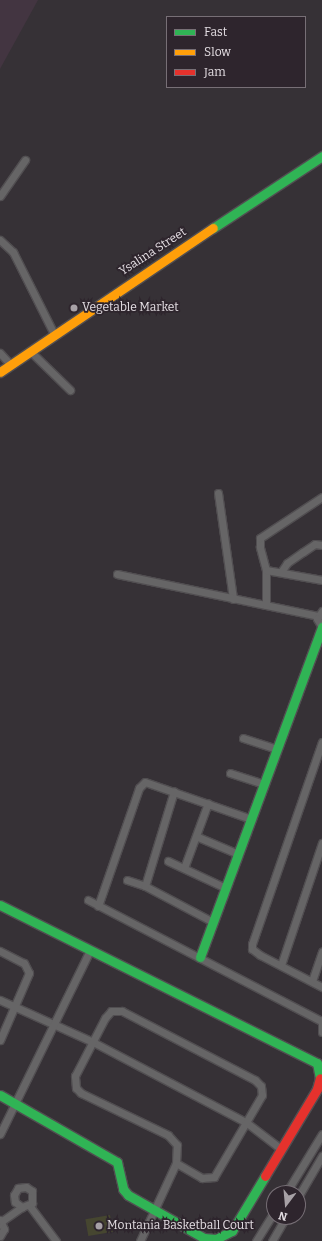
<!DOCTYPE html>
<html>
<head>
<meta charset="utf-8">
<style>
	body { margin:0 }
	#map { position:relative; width:322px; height:1241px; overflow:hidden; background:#363136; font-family:Bitter,serif }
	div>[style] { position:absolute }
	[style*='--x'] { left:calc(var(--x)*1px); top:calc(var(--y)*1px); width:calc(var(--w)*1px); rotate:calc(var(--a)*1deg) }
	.built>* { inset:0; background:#433541 }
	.green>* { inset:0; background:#464630; transform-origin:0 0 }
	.roads { filter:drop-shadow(1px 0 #514e51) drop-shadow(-1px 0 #514e51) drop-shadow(0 1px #514e51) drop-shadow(0 -1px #514e51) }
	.street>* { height:7px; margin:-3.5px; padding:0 3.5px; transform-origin:3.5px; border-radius:3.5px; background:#666566 }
	.fast>* { height:9px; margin:-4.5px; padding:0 4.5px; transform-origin:4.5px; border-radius:4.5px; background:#30b455 }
	.slow>* { height:9px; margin:-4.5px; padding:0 4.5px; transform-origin:4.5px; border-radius:4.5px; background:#ff9f0a }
	.jam>* { height:9px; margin:-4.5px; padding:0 4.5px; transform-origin:4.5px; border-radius:4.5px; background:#e5322d }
	.dots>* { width:11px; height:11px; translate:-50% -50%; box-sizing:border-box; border:2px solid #2e252d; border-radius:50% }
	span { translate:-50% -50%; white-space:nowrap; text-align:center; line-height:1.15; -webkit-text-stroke:3.5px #2e252d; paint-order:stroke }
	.street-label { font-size:12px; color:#e4dee3 }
	.poi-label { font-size:12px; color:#e4dee3 }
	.left { translate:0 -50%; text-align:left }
	.legend { position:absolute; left:166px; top:16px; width:140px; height:72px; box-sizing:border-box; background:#2e252d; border:1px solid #776f76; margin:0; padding:5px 7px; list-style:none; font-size:12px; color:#e4dee3 }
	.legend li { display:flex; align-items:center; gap:8px; height:20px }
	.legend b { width:20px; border:1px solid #776f76 }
	.north { position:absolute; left:266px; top:1185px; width:40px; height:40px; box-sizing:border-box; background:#2e252d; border:1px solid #776f76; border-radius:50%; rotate:196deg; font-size:11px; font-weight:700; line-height:16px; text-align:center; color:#e4dee3 }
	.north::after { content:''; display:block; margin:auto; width:14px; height:18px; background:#a7a1a6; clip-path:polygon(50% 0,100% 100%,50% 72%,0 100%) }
</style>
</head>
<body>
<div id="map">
	<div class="built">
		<div style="clip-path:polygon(0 0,38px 0,0 69px)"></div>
	</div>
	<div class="green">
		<div style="left:110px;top:1215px;width:17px;height:25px;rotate:80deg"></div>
	</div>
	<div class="roads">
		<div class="street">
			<div style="--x:0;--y:196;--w:44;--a:-55.2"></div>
			<div style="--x:0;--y:240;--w:18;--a:43"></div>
			<div style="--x:13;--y:252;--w:92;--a:63.4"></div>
			<div style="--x:30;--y:351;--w:56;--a:44.3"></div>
			<div style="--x:0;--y:353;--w:15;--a:48"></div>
			<div style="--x:218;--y:493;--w:107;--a:81.9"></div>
			<div style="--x:266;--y:570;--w:24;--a:-105"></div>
			<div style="--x:260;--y:547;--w:9;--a:-90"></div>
			<div style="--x:260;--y:538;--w:74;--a:-33.5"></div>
			<div style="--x:281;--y:572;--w:11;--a:-56"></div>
			<div style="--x:287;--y:563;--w:19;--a:-35"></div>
			<div style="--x:303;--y:552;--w:14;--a:-34"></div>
			<div style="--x:315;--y:544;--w:7;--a:8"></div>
			<div style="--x:117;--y:574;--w:205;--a:11.8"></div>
			<div style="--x:266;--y:605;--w:35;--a:-90"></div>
			<div style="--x:266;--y:570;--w:57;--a:10.1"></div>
			<div style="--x:322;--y:611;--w:9;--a:122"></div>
			<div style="--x:317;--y:619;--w:9;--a:58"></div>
			<div style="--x:243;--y:738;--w:36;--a:18"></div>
			<div style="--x:322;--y:742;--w:214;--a:109.1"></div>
			<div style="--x:252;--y:944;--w:5;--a:90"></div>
			<div style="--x:252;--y:949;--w:10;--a:37"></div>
			<div style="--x:260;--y:955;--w:70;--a:27.3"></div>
			<div style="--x:230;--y:773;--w:36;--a:18"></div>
			<div style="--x:198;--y:837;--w:43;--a:23"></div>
			<div style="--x:168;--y:861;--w:64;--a:25"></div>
			<div style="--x:184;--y:868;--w:69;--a:-69.7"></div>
			<div style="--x:127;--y:880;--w:19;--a:18"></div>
			<div style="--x:145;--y:886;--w:77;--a:27.9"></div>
			<div style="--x:145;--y:886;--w:99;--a:-73"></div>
			<div style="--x:88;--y:900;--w:263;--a:27.4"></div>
			<div style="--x:98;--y:906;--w:125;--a:-70.8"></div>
			<div style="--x:139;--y:788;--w:8;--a:-45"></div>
			<div style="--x:145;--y:782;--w:112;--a:19.2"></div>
			<div style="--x:0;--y:951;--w:27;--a:27"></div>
			<div style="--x:24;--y:963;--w:11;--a:63"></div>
			<div style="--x:29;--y:973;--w:73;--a:113.4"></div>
			<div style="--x:281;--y:965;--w:129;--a:-71.4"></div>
			<div style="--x:312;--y:981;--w:31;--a:-71"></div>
			<div style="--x:0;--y:1000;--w:102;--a:24.3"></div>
			<div style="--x:93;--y:1042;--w:174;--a:27.7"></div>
			<div style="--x:247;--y:1123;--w:43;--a:37.4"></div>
			<div style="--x:322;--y:1020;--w:12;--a:90"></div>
			<div style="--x:0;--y:1134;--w:205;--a:-63.9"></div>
			<div style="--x:286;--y:1193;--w:69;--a:-58.6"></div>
			<div style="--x:298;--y:1197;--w:48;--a:-59.7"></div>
			<div style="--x:29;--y:1205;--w:45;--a:53.1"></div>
			<div style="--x:0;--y:1220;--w:10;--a:66"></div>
			<div style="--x:4;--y:1229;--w:8;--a:120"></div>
			<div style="--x:2;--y:1221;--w:24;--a:-35"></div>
			<div style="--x:22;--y:1207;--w:11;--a:-22"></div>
			<div style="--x:32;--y:1203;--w:12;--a:-90"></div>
			<div style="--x:32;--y:1191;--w:7;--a:-146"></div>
			<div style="--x:26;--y:1187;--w:8;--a:173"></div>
			<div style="--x:18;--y:1188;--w:8;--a:120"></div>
			<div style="--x:14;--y:1195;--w:7;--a:82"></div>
			<div style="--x:15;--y:1202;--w:9;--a:36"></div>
			<div style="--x:140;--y:1241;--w:86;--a:-65.2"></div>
			<div style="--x:176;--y:1163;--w:18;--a:-87"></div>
			<div style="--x:177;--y:1145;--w:13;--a:-132"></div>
			<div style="--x:168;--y:1135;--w:97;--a:-154.2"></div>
			<div style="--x:81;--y:1093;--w:7;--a:-135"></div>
			<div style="--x:76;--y:1088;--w:12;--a:-95"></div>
			<div style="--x:75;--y:1076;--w:65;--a:-62.7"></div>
			<div style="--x:105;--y:1018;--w:9;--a:-49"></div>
			<div style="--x:111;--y:1011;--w:11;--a:0"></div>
			<div style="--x:122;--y:1011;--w:150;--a:27.4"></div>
			<div style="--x:255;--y:1080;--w:8;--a:45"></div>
			<div style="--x:261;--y:1086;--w:9;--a:84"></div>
			<div style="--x:262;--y:1095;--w:95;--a:120.3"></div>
			<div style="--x:214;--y:1177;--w:12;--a:175"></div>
			<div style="--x:202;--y:1178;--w:30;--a:-150"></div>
			<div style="--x:256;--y:1241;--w:34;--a:-58"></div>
			<div style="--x:272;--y:1241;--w:28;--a:-60"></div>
		</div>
		<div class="fast">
			<div style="--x:213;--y:228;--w:131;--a:-33.4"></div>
			<div style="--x:0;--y:905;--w:354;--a:26.5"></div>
			<div style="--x:317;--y:1063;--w:15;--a:79"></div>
			<div style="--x:200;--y:957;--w:352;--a:-69.7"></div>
			<div style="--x:0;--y:1095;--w:135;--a:29.8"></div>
			<div style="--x:117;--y:1162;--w:28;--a:77"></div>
			<div style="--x:123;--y:1189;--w:8;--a:50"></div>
			<div style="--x:128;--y:1195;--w:87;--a:29.5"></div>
			<div style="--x:204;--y:1238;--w:12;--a:5"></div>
			<div style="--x:216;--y:1239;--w:18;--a:-27"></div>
			<div style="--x:232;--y:1231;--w:64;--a:-59"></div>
		</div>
		<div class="slow">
			<div style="--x:0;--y:372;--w:257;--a:-34.1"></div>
		</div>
		<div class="jam">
			<div style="--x:265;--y:1176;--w:101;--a:-59.1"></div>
			<div style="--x:317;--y:1089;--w:11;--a:-75"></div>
		</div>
	</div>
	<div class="dots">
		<div style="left:74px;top:308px;background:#a7a1a6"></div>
		<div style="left:99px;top:1226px;background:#a7a1a6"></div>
	</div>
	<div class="street-label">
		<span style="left:153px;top:252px;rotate:-33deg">Ysalina Street</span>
	</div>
	<div class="poi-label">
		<span class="left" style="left:82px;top:308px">Vegetable Market</span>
		<span class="left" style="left:107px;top:1226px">Montania Basketball Court</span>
	</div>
	<ul class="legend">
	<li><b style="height:5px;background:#30b455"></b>Fast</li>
	<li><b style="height:5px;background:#ff9f0a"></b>Slow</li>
	<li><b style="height:5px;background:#e5322d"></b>Jam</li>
	</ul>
	<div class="north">N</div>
</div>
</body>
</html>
